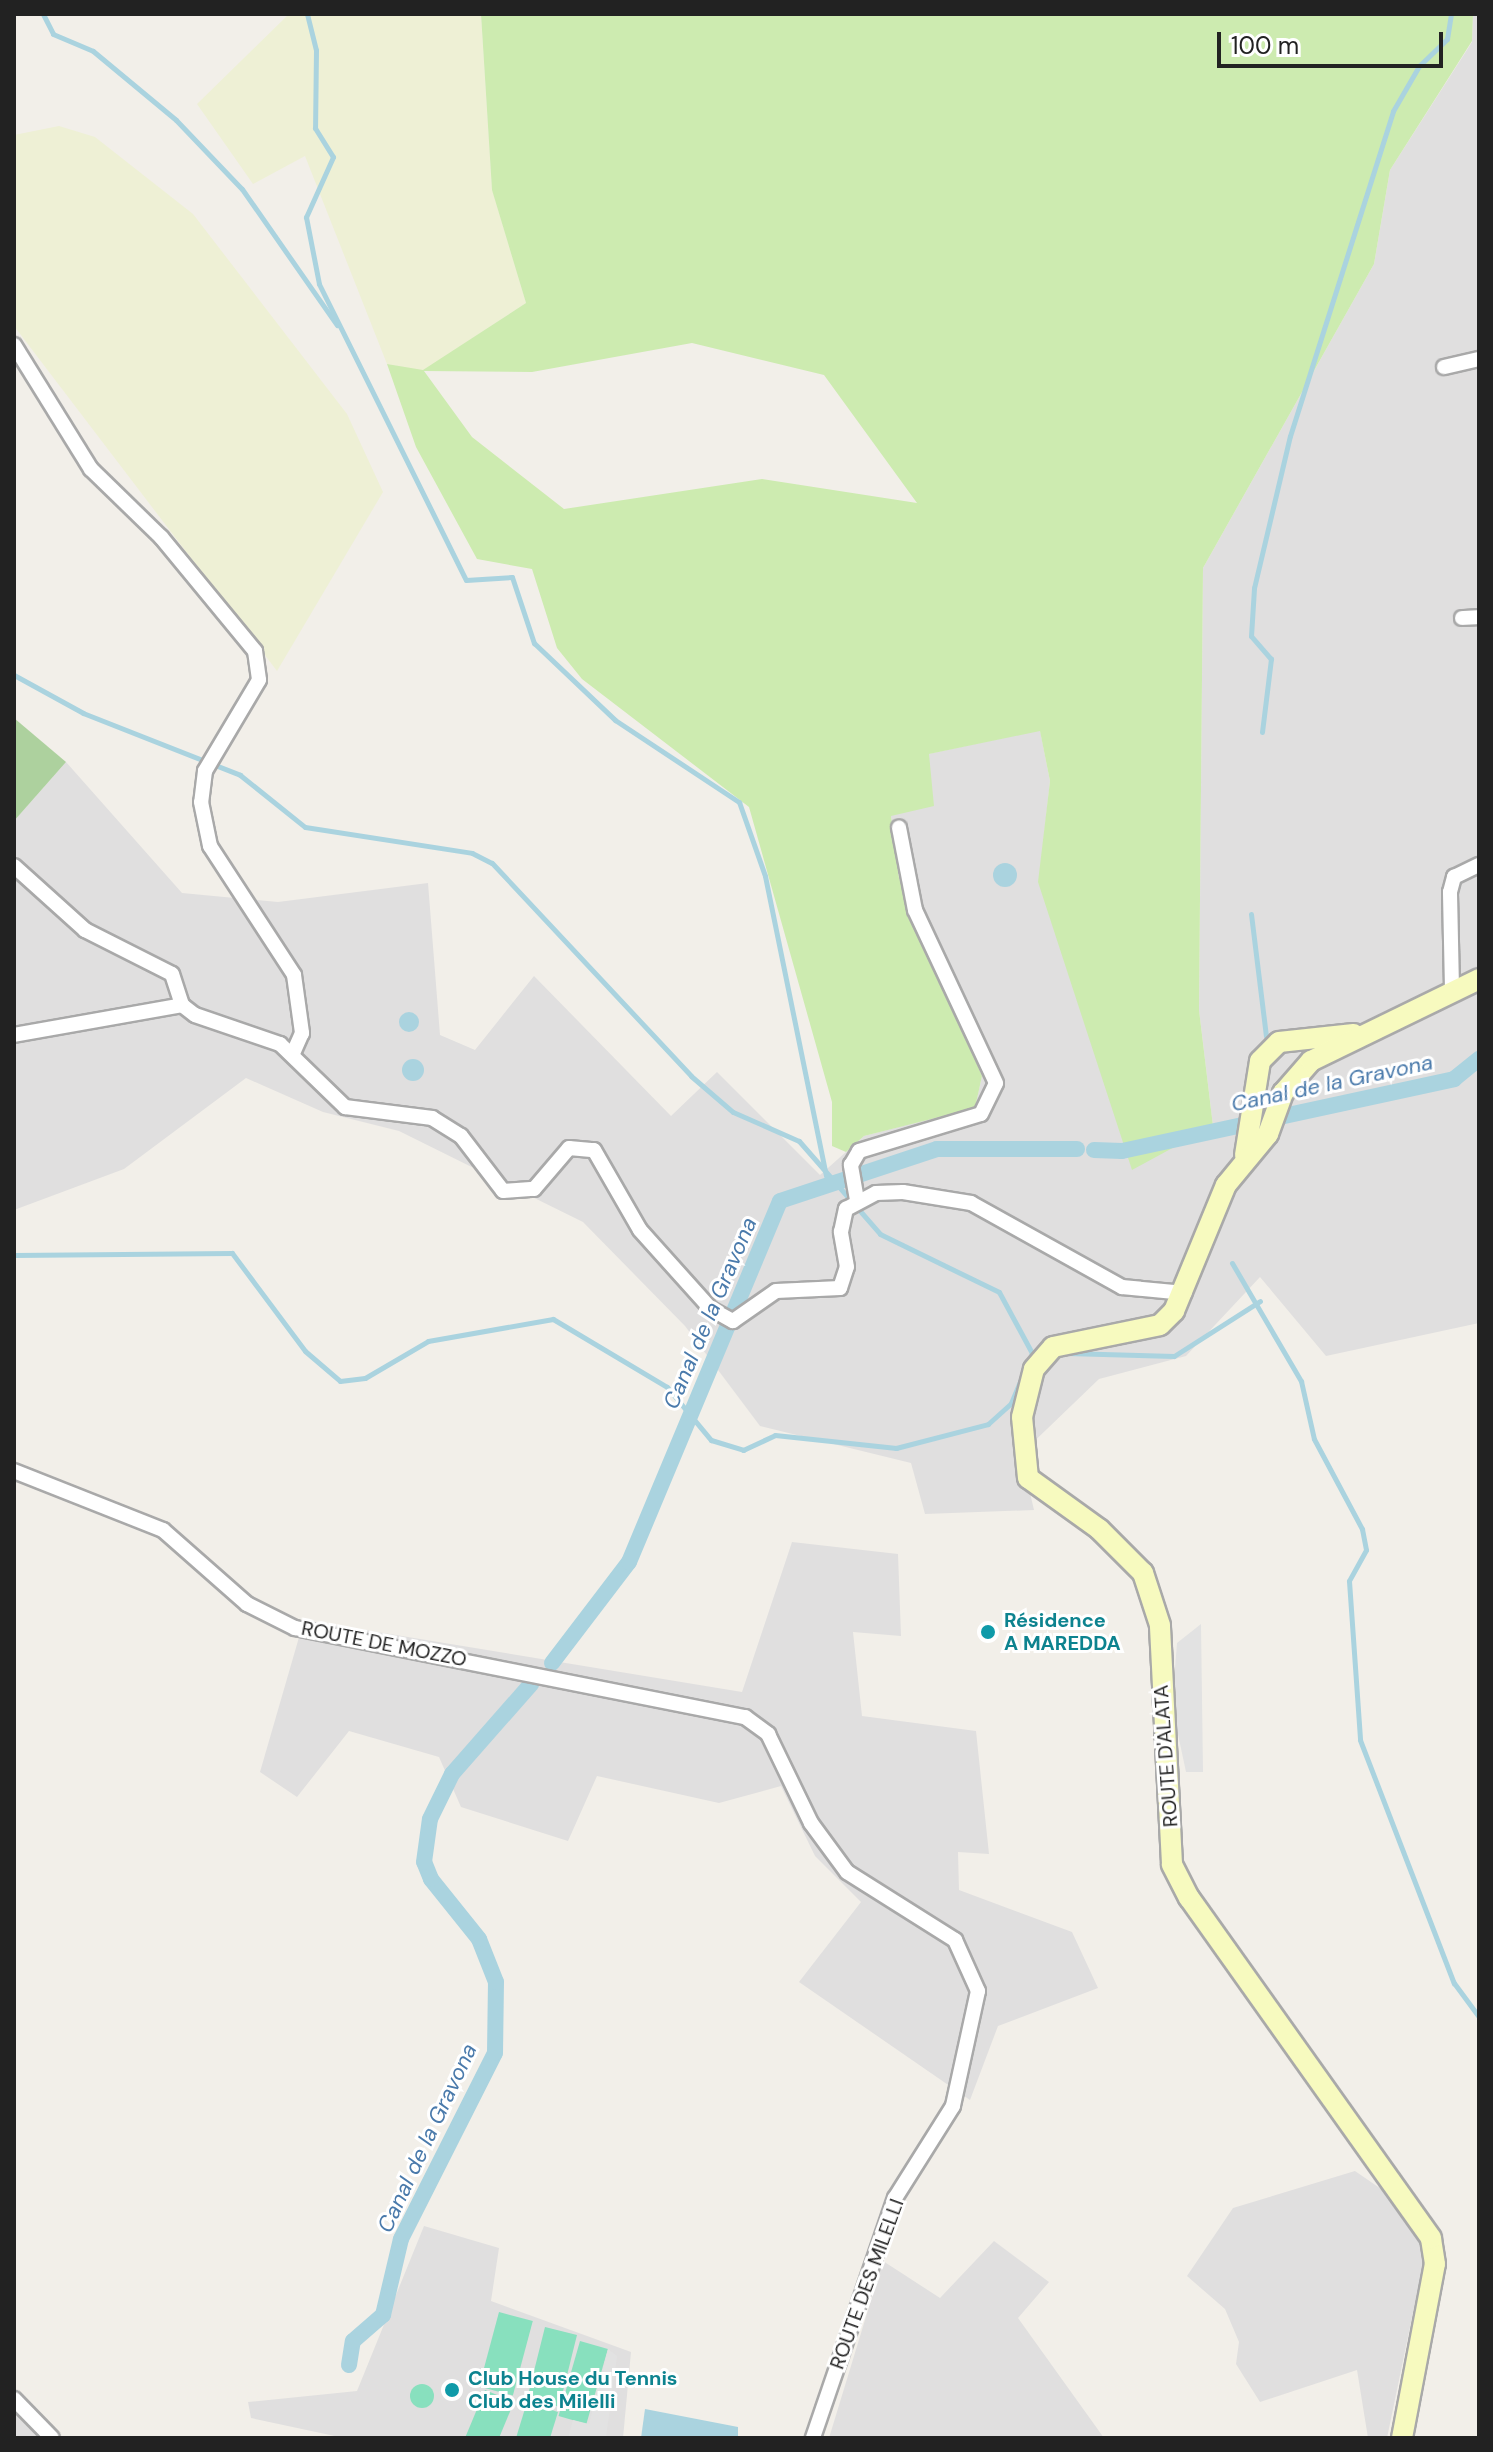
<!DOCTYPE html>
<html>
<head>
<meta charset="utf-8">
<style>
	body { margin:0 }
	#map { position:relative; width:1493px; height:2452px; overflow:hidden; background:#f2efe9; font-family:"DM Sans",sans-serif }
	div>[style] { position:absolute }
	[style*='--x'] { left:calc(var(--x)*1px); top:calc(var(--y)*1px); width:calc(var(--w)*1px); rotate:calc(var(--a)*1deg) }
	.residential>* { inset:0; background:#e0dfdf }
	.farmland>* { inset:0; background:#eef0d5 }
	.grass>* { inset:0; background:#cdebb0 }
	.forest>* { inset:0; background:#add19e }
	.pitch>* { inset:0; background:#88e0be; transform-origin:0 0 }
	.round { border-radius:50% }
	.parking>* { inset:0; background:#e2e2e2 }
	.water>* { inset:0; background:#aad3df }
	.stream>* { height:5px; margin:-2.5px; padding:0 2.5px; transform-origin:2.5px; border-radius:2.5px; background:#aad3df }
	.canal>* { height:16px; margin:-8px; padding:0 8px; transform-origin:8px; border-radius:8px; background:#aad3df }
	.roads { filter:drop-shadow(2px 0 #a9a9a9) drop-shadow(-2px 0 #a9a9a9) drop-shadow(0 2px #a9a9a9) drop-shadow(0 -2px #a9a9a9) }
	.street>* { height:14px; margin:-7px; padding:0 7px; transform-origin:7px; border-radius:7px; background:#fff }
	.secondary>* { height:20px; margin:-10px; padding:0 10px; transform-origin:10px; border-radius:10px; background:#f7fabf }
	.dots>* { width:22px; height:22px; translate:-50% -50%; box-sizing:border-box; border:4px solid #fff; border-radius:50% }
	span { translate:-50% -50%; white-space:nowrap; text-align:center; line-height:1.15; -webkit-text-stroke:6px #fff; paint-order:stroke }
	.culture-label { font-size:20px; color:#0d838f; font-weight:700 }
	.left { translate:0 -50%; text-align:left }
	.street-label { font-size:20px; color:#222 }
	.water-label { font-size:22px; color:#4a7aab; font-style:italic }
	.frame { position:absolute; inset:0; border:16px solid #222; pointer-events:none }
	.scale { position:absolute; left:1217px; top:32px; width:226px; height:36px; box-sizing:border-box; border:4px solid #222; border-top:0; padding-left:10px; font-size:24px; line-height:28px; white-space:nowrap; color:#222; -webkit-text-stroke:6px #fff; paint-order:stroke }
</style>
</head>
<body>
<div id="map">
	<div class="residential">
		<div style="clip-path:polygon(1473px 14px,1479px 14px,1479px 1323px,1326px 1356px,1260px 1277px,1186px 1356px,1099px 1379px,1021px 1454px,1034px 1510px,925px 1514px,911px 1463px,760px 1426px,685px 1326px,583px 1222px,399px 1131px,323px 1112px,246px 1078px,124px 1169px,14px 1210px,14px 821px,66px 762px,182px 893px,278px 902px,428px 883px,440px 1035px,475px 1050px,534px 976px,671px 1116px,717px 1072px,820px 1175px,864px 1136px,975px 1107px,982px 1076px,899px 878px,891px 816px,928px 754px,1040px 730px,1050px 781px,1039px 882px,1213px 1126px,1199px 1010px,1203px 568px,1374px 264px,1390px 170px,1472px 42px)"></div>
		<div style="clip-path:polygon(792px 1542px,898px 1554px,901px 1636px,853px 1632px,862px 1716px,976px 1731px,989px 1854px,958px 1852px,959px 1890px,1072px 1932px,1098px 1988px,998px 2026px,970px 2100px,799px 1982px,861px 1902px,815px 1856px,781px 1786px,719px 1803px,597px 1776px,568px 1841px,461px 1807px,439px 1757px,349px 1731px,297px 1797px,260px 1772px,304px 1620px,742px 1692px)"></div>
		<div style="clip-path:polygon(1355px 2171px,1384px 2191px,1427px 2245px,1387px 2438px,1368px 2438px,1357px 2370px,1260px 2402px,1236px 2364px,1239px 2342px,1225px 2309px,1187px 2276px,1233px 2208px)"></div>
		<div style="clip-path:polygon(424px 2226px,499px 2248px,491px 2301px,631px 2352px,623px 2438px,344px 2438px,251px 2418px,248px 2402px,357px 2391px)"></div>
		<div style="clip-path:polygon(994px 2241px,1049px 2282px,1018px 2318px,1104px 2438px,829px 2438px,883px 2261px,940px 2298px)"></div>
		<div style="clip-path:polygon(14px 2409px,39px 2438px,14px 2438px)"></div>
	</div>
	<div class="farmland">
		<div style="clip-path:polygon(289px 14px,481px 14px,492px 189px,526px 303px,423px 371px,387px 364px,305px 156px,253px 184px,197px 104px)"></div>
		<div style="clip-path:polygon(59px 126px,95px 137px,193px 214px,347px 414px,383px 492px,277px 671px,14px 326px,14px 135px)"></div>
	</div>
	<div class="grass">
		<div style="clip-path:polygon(evenodd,481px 14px,1473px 14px,1472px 41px,1390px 170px,1374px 264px,1203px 568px,1199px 1010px,1213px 1126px,1132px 1170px,1038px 882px,1050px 781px,1040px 731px,929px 754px,934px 806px,891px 816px,899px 878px,982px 1076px,975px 1108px,864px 1136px,846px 1152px,832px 1146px,832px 1102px,749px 807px,582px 679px,557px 648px,532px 569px,477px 559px,416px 447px,387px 364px,423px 370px,526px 303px,492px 190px,481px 14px,692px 343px,824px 375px,917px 503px,762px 479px,564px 509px,472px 437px,424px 371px,532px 372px,692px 343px)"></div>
	</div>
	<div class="forest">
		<div style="clip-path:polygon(14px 718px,66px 762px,14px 821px)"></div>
	</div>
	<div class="pitch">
		<div style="left:499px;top:2312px;width:35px;height:77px;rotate:15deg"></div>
		<div style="left:545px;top:2327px;width:33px;height:74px;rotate:14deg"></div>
		<div style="left:580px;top:2341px;width:29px;height:78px;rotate:16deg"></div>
		<div class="round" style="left:410px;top:2384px;width:24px;height:24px"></div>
		<div style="clip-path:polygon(485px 2390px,514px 2402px,499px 2438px,465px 2438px)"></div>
		<div style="clip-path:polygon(527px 2402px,558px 2412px,550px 2438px,516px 2438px)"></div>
	</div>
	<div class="parking">
		<div style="clip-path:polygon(1201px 1624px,1203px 1772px,1186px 1772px,1172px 1706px,1177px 1643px)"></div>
		<div style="clip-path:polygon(608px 2349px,617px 2356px,606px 2438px,568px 2438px,573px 2420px,589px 2424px)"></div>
	</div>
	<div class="water">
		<div class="round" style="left:993px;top:863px;width:24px;height:24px"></div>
		<div class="round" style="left:399px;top:1012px;width:20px;height:20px"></div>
		<div class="round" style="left:402px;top:1059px;width:22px;height:22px"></div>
		<div style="clip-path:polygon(645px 2409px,738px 2427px,738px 2438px,641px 2438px)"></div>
	</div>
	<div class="stream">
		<div style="--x:43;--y:14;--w:22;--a:63"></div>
		<div style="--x:53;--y:34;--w:43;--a:23"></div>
		<div style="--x:93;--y:51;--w:108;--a:39.7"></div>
		<div style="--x:176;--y:120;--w:95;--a:46.3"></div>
		<div style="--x:242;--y:189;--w:166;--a:55.1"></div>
		<div style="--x:307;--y:14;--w:37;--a:76"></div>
		<div style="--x:316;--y:50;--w:78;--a:90.7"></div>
		<div style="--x:315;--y:128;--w:34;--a:58"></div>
		<div style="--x:333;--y:157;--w:66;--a:114.2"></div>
		<div style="--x:306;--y:217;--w:68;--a:79"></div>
		<div style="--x:319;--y:284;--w:330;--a:63.6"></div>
		<div style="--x:466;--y:580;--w:46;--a:-3.7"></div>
		<div style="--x:512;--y:577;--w:70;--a:71.6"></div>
		<div style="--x:534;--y:643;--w:112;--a:43.5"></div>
		<div style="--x:615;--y:720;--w:149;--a:33.5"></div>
		<div style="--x:739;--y:802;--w:78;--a:70.6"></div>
		<div style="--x:765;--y:876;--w:306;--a:78.5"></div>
		<div style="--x:14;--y:675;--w:79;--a:28.8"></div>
		<div style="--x:83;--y:713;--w:169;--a:21.5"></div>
		<div style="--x:240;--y:775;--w:83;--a:38.7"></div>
		<div style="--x:305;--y:827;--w:169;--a:8.8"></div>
		<div style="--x:472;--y:853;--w:22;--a:27"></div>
		<div style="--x:492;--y:863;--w:291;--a:46.9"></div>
		<div style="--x:691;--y:1076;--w:55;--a:40.6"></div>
		<div style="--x:733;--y:1112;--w:72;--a:23.7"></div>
		<div style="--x:799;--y:1141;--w:123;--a:48.9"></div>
		<div style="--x:880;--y:1234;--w:132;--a:26"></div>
		<div style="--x:999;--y:1292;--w:69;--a:61.6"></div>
		<div style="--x:1262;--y:732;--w:74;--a:-83"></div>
		<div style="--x:1271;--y:659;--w:30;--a:-131"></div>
		<div style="--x:1251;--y:636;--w:48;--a:-86.4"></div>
		<div style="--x:1254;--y:588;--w:156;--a:-76.7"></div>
		<div style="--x:1290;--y:436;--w:341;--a:-72.4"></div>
		<div style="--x:1393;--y:111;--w:52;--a:-60"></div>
		<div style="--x:1419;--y:66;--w:39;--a:-44"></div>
		<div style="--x:1447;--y:39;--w:25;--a:-81"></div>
		<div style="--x:1251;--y:914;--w:123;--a:83"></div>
		<div style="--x:14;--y:1255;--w:218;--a:-0.5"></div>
		<div style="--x:232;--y:1253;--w:122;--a:53.3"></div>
		<div style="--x:305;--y:1351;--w:46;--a:40.6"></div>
		<div style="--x:340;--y:1381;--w:25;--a:-7"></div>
		<div style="--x:365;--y:1378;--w:73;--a:-30.4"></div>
		<div style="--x:428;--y:1341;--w:127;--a:-10"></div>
		<div style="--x:553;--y:1319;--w:133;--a:30.8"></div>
		<div style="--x:667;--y:1387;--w:69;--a:50.3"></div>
		<div style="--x:711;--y:1440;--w:34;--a:17"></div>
		<div style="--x:743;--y:1450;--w:35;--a:-25"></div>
		<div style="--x:775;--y:1435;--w:122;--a:6.1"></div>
		<div style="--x:896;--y:1448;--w:95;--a:-14.6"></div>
		<div style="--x:988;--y:1424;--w:31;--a:-42"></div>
		<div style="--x:1011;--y:1403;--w:54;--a:-67.2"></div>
		<div style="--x:1032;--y:1353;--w:9;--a:0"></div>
		<div style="--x:1232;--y:1263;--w:137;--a:59.7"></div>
		<div style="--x:1301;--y:1381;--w:59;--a:77.4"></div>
		<div style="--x:1314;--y:1439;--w:102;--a:61.9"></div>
		<div style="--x:1362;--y:1529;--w:21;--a:79"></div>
		<div style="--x:1366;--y:1550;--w:35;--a:119"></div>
		<div style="--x:1349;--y:1581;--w:159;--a:86"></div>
		<div style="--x:1360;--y:1740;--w:261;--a:68.9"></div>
		<div style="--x:1454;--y:1983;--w:42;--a:53.7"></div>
		<div style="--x:1067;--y:1353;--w:107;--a:1.6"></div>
		<div style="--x:1174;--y:1356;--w:102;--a:-32.6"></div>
	</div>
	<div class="canal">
		<div style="--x:1094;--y:1150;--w:28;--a:2"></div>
		<div style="--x:1122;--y:1151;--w:340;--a:-12.2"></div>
		<div style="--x:1454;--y:1079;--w:32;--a:-39"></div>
		<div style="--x:552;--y:1663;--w:127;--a:-52.7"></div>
		<div style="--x:629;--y:1562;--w:391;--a:-67.3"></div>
		<div style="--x:780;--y:1201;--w:165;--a:-18.3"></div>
		<div style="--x:937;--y:1149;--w:140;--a:0"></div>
		<div style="--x:349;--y:2365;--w:24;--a:-81"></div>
		<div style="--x:353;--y:2341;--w:40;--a:-41"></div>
		<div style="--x:383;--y:2315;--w:78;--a:-76.7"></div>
		<div style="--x:401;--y:2239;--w:208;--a:-63.2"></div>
		<div style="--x:495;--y:2053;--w:71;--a:-89.2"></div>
		<div style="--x:496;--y:1982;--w:46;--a:-111.6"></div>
		<div style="--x:479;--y:1939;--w:77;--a:-128.7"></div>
		<div style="--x:431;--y:1879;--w:18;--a:-112"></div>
		<div style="--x:424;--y:1862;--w:43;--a:-82.1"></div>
		<div style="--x:430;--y:1819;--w:50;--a:-63.9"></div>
		<div style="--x:452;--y:1774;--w:120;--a:-48.7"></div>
	</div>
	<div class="roads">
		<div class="street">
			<div style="--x:14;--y:345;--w:146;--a:58.2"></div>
			<div style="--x:91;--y:469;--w:98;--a:44.2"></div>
			<div style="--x:161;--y:537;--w:148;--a:50.5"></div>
			<div style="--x:255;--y:651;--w:29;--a:82"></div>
			<div style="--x:259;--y:680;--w:106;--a:120.7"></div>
			<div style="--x:205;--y:771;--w:31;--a:97"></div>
			<div style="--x:201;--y:802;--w:45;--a:78.4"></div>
			<div style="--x:210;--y:846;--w:154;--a:56.9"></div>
			<div style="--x:294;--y:975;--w:59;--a:82.1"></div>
			<div style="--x:302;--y:1033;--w:22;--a:114"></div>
			<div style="--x:1444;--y:367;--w:36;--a:-13"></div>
			<div style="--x:1462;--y:618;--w:17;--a:-3"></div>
			<div style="--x:14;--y:866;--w:96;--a:42"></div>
			<div style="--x:85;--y:930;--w:97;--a:26.8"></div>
			<div style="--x:172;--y:974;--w:33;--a:72"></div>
			<div style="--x:182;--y:1005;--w:16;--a:38"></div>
			<div style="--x:195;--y:1015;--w:90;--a:18.8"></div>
			<div style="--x:280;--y:1044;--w:91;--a:44.1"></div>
			<div style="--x:345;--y:1107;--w:88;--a:7.2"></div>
			<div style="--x:432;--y:1118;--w:34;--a:32"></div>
			<div style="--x:461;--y:1136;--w:69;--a:52.6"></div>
			<div style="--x:503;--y:1191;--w:31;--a:-4"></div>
			<div style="--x:534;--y:1189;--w:54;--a:-49.5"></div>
			<div style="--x:569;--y:1148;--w:25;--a:5"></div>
			<div style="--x:594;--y:1150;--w:92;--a:60.1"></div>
			<div style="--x:640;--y:1230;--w:106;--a:48.1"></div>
			<div style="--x:711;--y:1309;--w:25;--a:29"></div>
			<div style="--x:733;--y:1321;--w:52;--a:-34.9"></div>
			<div style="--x:776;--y:1291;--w:64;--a:-2.7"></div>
			<div style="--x:840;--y:1288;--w:22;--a:-72"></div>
			<div style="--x:847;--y:1267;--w:36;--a:-100"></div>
			<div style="--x:841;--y:1232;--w:24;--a:-78"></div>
			<div style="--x:846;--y:1209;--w:34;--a:-28"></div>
			<div style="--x:876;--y:1193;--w:27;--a:-2"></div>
			<div style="--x:903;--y:1192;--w:69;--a:9.2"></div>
			<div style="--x:971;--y:1203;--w:173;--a:29.1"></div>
			<div style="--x:1122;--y:1287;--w:63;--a:5.4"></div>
			<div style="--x:1452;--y:989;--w:97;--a:-91.2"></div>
			<div style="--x:1450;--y:892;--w:16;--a:-75"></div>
			<div style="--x:1454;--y:877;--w:28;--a:-26"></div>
			<div style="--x:14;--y:1035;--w:171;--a:-10.1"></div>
			<div style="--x:857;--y:1200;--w:36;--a:-100"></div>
			<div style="--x:851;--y:1165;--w:16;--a:-60"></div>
			<div style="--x:859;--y:1151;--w:127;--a:-16.9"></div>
			<div style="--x:981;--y:1114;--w:34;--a:-64"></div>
			<div style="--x:996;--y:1083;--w:191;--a:-115.1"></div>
			<div style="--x:915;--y:910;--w:84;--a:-101"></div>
			<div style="--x:14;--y:1471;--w:160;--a:21.6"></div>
			<div style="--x:163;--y:1530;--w:112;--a:41.4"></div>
			<div style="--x:247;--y:1604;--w:54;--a:26.6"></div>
			<div style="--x:295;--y:1628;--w:459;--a:11.2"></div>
			<div style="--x:745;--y:1717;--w:29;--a:36"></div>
			<div style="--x:768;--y:1734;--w:99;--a:64.2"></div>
			<div style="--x:811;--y:1823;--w:61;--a:53.7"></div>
			<div style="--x:847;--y:1872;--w:128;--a:32.2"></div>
			<div style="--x:955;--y:1940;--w:56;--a:65.7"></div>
			<div style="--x:978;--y:1991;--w:118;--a:102.3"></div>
			<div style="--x:953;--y:2106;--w:109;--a:122.2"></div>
			<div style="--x:895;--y:2198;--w:254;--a:108.9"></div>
			<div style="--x:14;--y:2399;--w:54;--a:45.7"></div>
		</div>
		<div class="secondary">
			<div style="--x:1245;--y:1155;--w:95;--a:-80.9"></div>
			<div style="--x:1260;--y:1061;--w:27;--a:-45"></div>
			<div style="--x:1279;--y:1042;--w:75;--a:-6.1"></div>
			<div style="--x:1402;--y:2438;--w:177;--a:-79.3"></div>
			<div style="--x:1435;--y:2264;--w:26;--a:-99"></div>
			<div style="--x:1431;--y:2238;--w:417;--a:-125.4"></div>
			<div style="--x:1189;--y:1898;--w:38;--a:-117"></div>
			<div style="--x:1172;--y:1864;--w:239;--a:-92.9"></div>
			<div style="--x:1160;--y:1625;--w:55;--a:-108.1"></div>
			<div style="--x:1143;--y:1573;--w:62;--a:-135"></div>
			<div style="--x:1099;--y:1529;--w:87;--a:-144.3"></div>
			<div style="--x:1028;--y:1478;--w:61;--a:-95.6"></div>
			<div style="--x:1022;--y:1417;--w:49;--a:-76"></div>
			<div style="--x:1034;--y:1369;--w:29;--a:-49"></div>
			<div style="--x:1053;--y:1347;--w:109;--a:-11.6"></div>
			<div style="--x:1160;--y:1325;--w:20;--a:-45"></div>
			<div style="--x:1174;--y:1311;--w:136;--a:-67.6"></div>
			<div style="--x:1226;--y:1185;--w:66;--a:-50.5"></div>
			<div style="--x:1268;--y:1134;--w:44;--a:-69.9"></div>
			<div style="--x:1283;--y:1093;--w:43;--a:-48.8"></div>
			<div style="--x:1311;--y:1061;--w:187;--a:-26"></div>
		</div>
	</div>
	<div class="dots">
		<div style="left:988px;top:1632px;background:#0f9aa8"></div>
		<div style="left:452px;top:2390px;background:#0f9aa8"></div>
	</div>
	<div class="culture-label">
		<span class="left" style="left:1004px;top:1632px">Résidence<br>A MAREDDA</span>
		<span class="left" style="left:468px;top:2390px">Club House du Tennis<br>Club des Milelli</span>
	</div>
	<div class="street-label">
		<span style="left:384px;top:1644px;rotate:11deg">ROUTE DE MOZZO</span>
		<span style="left:1166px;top:1756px;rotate:-94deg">ROUTE D'ALATA</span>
		<span style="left:867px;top:2284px;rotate:-70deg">ROUTE DES MILELLI</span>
	</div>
	<div class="water-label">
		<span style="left:1332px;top:1083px;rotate:-12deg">Canal de la Gravona</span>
		<span style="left:710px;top:1313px;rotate:-67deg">Canal de la Gravona</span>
		<span style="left:427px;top:2138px;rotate:-65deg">Canal de la Gravona</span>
	</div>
	<div class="frame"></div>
	<div class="scale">100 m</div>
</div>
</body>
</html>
